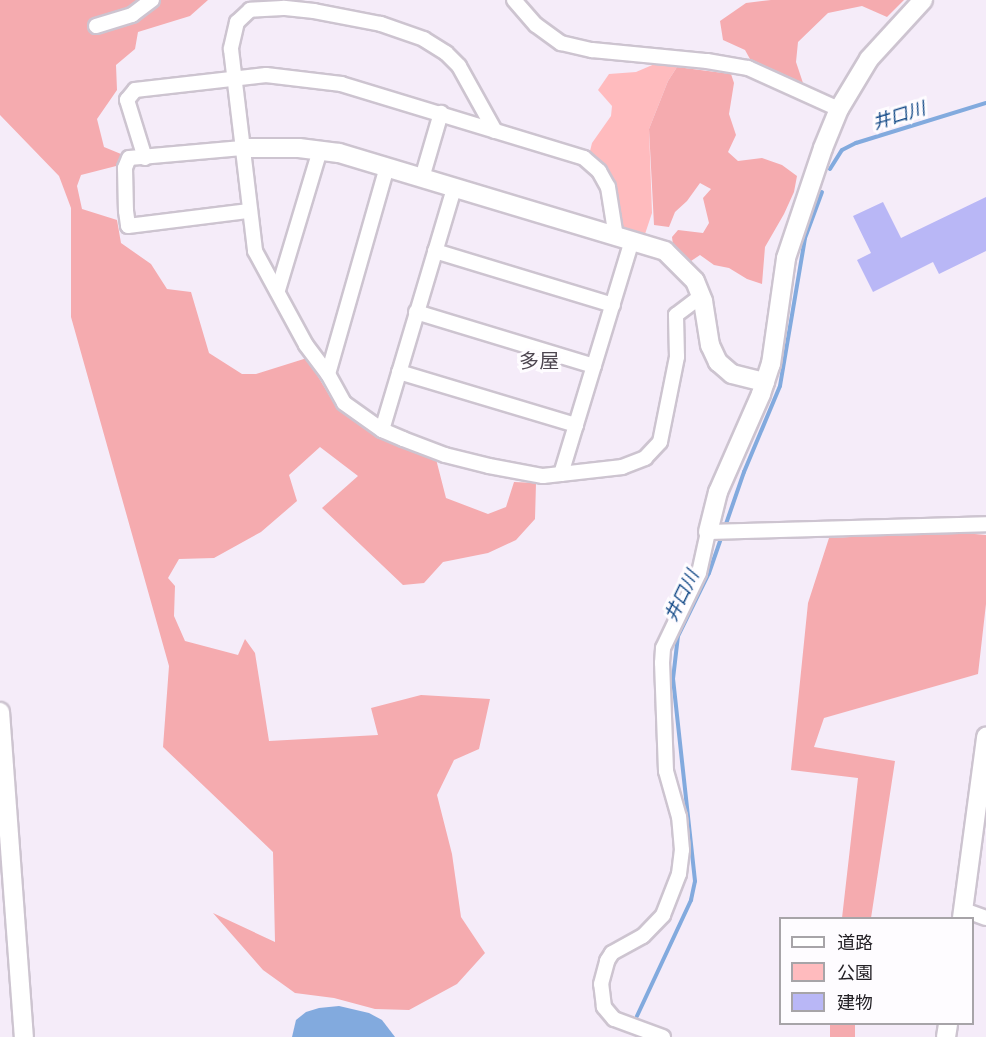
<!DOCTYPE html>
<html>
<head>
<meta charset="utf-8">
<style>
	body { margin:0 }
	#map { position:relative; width:986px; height:1037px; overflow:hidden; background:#f5ecf9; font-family:"Titillium Web","Noto Sans JP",sans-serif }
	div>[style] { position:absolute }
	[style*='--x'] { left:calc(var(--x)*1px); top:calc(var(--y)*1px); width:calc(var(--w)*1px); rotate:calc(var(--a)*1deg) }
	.green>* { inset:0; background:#ffbbbe }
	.forest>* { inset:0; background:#f5abaf; transform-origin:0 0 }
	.water>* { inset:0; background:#82aade }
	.stream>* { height:4px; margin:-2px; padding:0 2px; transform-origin:2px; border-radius:2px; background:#82aade }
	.building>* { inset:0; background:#b9b7f6 }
	.roads { filter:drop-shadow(2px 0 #cdc4d0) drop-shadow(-2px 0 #cdc4d0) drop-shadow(0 2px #cdc4d0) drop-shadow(0 -2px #cdc4d0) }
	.street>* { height:14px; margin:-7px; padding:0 7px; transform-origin:7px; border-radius:7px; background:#fff }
	.secondary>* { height:18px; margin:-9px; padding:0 9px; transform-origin:9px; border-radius:9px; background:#fff }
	span { translate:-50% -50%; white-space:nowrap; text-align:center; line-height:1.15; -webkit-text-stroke:6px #fefcff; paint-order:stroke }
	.water-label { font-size:18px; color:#134987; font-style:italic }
	.quarter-label { font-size:20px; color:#4d4550 }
	.legend { position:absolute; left:779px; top:917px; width:195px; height:108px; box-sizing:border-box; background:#fefcff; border:2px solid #a7a4a8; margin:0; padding:8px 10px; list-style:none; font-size:18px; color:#242126 }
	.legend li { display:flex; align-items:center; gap:12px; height:30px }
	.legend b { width:30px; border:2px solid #a7a4a8 }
</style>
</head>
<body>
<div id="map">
	<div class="green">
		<div style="clip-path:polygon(657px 63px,677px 67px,668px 81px,649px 129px,652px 213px,643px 240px,621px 230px,615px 187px,609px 171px,589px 155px,592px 143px,611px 116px,612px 106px,598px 90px,609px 74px,636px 72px)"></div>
	</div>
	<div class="forest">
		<div style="clip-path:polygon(0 0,208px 0,190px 16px,138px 32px,135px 49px,116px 65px,117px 90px,97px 119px,104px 147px,121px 154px,120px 165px,81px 175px,77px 186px,82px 209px,117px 220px,121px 243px,151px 264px,167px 289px,191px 292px,209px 353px,242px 374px,256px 374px,307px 358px,338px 410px,384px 436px,436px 459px,446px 498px,488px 514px,506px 507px,514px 482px,536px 483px,535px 519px,516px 540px,488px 553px,443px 562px,424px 583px,403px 585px,322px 508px,358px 476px,320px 447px,289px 475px,297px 501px,261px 532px,214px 558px,179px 559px,168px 578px,175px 586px,174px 616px,185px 641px,238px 655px,245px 639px,255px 653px,269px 741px,378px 735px,371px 708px,421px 695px,490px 699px,479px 749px,454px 760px,437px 795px,452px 854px,461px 917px,485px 953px,457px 984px,409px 1010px,375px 1009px,334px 998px,295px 993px,263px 970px,213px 913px,275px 942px,273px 852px,163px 747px,169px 666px,71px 317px,71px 208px,59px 176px,0 115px)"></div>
		<div style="clip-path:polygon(771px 0,904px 0,887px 17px,862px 6px,828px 13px,798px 42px,796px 62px,803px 83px,750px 59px,745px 50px,723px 40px,720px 21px,746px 3px)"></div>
		<div style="clip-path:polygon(677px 67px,731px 74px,734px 83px,729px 114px,736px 135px,728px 152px,738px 161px,762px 158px,782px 165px,797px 176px,794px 192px,784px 214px,765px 247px,762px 284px,747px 279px,729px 268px,714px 265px,700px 255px,691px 261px,673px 245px,672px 237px,678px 230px,703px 233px,709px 223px,703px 198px,711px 189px,700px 183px,687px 201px,675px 212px,669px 227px,654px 225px,649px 129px,668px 81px)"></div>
		<div style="clip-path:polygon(952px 532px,986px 535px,986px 604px,978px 674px,824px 718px,814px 747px,895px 761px,871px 918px,842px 918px,858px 778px,791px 770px,808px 603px,829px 538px)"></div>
		<div style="left:830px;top:1024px;width:25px;height:13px"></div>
	</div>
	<div class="water">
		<div style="clip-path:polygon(339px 1006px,369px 1013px,382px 1020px,395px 1037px,292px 1037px,296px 1020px,306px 1012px,319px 1008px)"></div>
	</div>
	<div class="stream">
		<div style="--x:830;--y:169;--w:22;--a:-58"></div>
		<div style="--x:842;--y:150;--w:16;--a:-27"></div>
		<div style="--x:856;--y:143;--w:136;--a:-17.1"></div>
		<div style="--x:637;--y:1016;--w:128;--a:-65"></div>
		<div style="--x:691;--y:900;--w:19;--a:-78"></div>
		<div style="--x:695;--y:881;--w:203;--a:-96.2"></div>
		<div style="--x:673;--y:679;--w:43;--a:-83.4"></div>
		<div style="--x:678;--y:636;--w:70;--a:-63.8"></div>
		<div style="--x:709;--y:573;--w:107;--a:-70.9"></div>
		<div style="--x:744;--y:472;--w:93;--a:-67.3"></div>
		<div style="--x:780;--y:386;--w:150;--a:-80.4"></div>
		<div style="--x:805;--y:238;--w:49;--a:-69.7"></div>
	</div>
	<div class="building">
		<div style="clip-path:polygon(986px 197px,986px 251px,939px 274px,933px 262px,873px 292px,857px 260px,871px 253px,853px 216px,883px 202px,901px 238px)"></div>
	</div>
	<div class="roads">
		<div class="street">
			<div style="--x:514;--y:0;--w:33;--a:49"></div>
			<div style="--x:536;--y:25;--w:31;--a:36"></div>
			<div style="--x:561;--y:43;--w:32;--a:13"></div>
			<div style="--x:592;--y:50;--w:116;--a:5.5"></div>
			<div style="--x:707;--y:61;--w:42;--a:9.7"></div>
			<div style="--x:748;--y:68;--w:100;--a:24.3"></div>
			<div style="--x:96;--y:26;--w:38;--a:-17"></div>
			<div style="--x:132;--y:15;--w:25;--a:-37"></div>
			<div style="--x:495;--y:131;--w:74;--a:-119"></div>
			<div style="--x:459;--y:66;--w:18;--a:-135"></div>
			<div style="--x:446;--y:53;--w:26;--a:-148"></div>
			<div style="--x:424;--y:39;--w:46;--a:-160.8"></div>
			<div style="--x:381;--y:24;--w:68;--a:-169"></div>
			<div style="--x:314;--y:11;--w:31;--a:-174"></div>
			<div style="--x:283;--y:8;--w:33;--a:177"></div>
			<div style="--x:250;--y:10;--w:18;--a:137"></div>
			<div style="--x:237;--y:22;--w:28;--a:103"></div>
			<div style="--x:231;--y:49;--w:203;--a:83.2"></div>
			<div style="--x:255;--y:251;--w:107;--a:61.5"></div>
			<div style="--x:306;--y:345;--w:36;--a:53"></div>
			<div style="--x:328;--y:374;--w:33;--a:61"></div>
			<div style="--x:344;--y:403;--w:47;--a:35.4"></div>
			<div style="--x:382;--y:430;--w:23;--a:23"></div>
			<div style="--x:403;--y:439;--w:45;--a:20.9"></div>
			<div style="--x:445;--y:455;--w:45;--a:14"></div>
			<div style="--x:489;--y:466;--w:55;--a:10.5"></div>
			<div style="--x:543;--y:476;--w:80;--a:-6.5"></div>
			<div style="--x:622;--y:467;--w:25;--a:-21"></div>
			<div style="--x:645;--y:458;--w:22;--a:-47"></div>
			<div style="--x:660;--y:442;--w:87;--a:-78.7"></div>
			<div style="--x:677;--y:357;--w:42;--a:-91.4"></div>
			<div style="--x:676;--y:315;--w:31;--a:-37"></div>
			<div style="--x:242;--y:148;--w:113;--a:174.9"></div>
			<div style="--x:129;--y:158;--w:11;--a:112"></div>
			<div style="--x:125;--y:168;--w:43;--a:88.7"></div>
			<div style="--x:126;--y:211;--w:15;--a:82"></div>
			<div style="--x:128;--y:226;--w:122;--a:-7.1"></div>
			<div style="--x:145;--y:158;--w:61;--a:-107.2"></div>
			<div style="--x:127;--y:100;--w:13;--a:-51"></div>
			<div style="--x:135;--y:90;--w:132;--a:-6.5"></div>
			<div style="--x:266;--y:75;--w:76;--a:6.8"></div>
			<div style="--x:341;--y:84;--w:254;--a:16.9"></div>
			<div style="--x:584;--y:158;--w:20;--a:41"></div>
			<div style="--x:599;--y:171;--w:18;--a:61"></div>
			<div style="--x:608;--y:187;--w:51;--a:80.9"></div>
			<div style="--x:422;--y:178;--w:68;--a:-73.7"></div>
			<div style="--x:435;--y:251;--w:186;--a:16.9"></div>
			<div style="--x:278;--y:290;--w:146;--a:-73.3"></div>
			<div style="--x:416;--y:312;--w:186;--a:16.9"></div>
			<div style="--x:399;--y:372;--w:185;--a:16.7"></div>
			<div style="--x:328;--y:374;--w:215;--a:-74.1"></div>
			<div style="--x:382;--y:430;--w:252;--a:-73.4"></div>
			<div style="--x:561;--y:474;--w:244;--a:-73.1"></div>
			<div style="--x:964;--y:910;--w:23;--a:20"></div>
			<div style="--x:663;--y:1037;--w:52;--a:-159.8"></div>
			<div style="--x:614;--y:1019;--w:16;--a:-130"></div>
			<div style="--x:604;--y:1007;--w:23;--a:-97"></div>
			<div style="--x:601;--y:984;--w:24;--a:-75"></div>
			<div style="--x:607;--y:961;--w:9;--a:-58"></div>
			<div style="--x:612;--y:953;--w:35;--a:-29"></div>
			<div style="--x:643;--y:936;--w:29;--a:-46"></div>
			<div style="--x:663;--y:915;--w:44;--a:-68.7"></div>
			<div style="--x:679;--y:874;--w:24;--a:-83"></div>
			<div style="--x:682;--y:850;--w:33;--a:-95"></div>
			<div style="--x:679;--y:817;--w:48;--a:-105.8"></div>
			<div style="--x:666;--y:771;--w:108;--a:-92.1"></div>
			<div style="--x:662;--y:663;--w:15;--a:-86"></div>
			<div style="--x:663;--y:648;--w:83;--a:-64.4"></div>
			<div style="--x:699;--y:573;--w:42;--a:-77.6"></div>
			<div style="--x:708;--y:532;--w:278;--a:-1.6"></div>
		</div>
		<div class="secondary">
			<div style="--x:242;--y:148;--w:57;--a:0"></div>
			<div style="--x:299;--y:148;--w:40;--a:7.1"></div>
			<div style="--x:339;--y:153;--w:340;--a:16.7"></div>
			<div style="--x:665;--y:251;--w:42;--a:45"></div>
			<div style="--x:695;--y:281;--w:22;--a:68"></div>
			<div style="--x:703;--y:301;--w:45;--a:81"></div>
			<div style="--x:710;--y:345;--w:19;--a:65"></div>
			<div style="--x:718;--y:362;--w:18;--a:41"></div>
			<div style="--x:732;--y:374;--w:34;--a:14"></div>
			<div style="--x:708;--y:532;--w:41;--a:-76"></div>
			<div style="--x:718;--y:492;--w:107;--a:-66.3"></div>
			<div style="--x:761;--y:394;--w:32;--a:-72"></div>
			<div style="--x:771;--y:364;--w:107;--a:-81.9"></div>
			<div style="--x:786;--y:258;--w:116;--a:-71.4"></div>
			<div style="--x:823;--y:148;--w:42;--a:-67.7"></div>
			<div style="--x:839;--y:109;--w:58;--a:-59"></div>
			<div style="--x:869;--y:59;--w:80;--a:-47.5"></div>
			<div style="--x:0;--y:712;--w:326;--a:85.8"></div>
			<div style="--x:962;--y:918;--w:183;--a:-82.4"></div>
			<div style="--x:946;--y:1037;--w:13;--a:-81"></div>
		</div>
	</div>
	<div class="water-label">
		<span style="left:899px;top:116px;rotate:-17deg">井口川</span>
		<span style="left:682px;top:596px;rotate:-64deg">井口川</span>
	</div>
	<div class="quarter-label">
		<span style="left:539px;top:360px">多屋</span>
	</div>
	<ul class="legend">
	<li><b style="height:8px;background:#fff"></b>道路</li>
	<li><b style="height:16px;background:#ffbbbe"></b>公園</li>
	<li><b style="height:16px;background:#b9b7f6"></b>建物</li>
	</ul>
</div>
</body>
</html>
